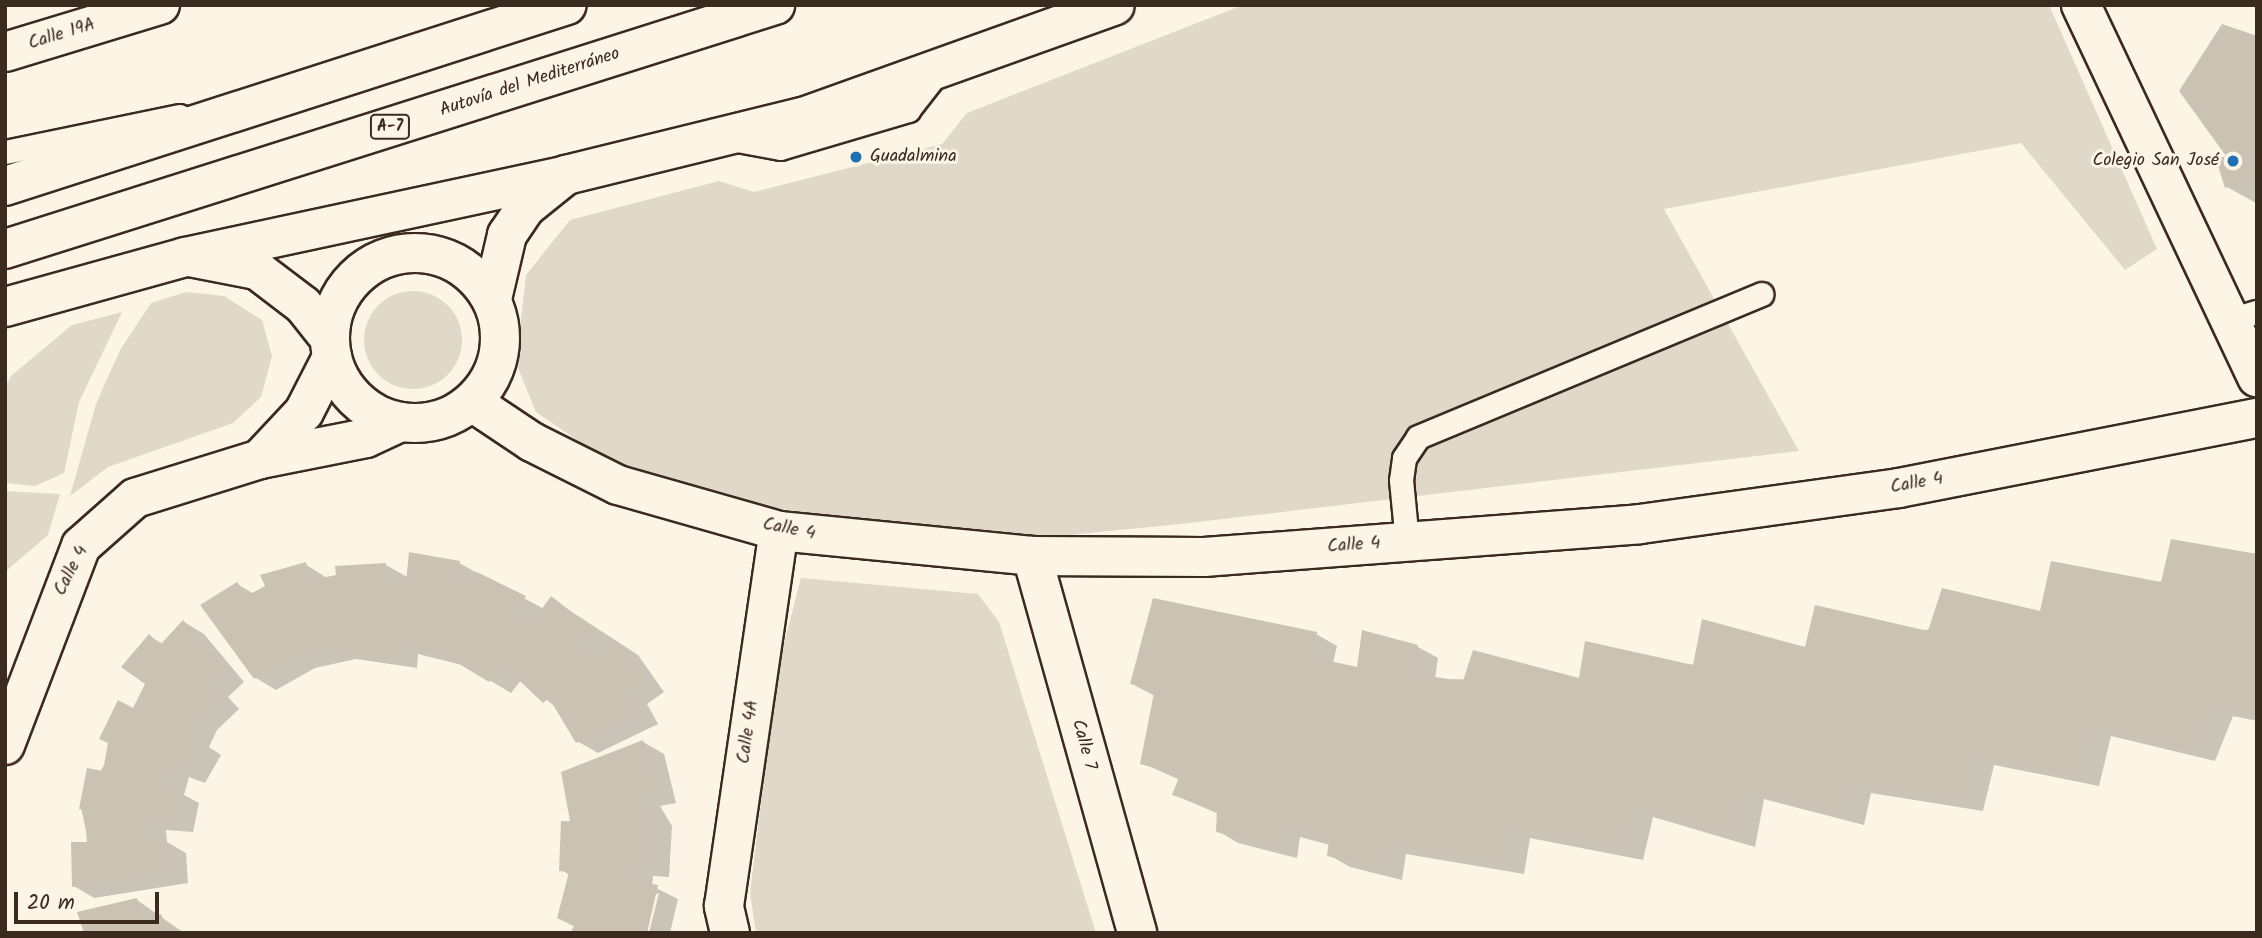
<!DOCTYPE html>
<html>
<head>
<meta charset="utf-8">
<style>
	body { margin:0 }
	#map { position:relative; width:2262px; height:938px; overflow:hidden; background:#fcf5e5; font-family:Kalam,sans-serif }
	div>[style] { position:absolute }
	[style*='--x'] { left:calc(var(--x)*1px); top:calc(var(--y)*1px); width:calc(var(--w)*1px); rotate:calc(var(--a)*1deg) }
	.green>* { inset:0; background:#e0d8c8 }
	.round { border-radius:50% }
	.shadow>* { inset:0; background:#0003 }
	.building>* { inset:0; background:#ccc2b3 }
	.roads { filter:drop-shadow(2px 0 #3b2a1e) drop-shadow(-2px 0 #3b2a1e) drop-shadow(0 2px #3b2a1e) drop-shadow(0 -2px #3b2a1e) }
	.lane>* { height:23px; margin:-11.5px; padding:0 11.5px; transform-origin:11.5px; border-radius:11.5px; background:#fcf5e5 }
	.street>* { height:38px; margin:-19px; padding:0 19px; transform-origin:19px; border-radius:19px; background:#fcf5e5 }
	.street>.ring { margin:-19px; padding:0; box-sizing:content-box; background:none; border:38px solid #fcf5e5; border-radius:50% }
	.secondary>* { height:38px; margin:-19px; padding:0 19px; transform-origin:19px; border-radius:19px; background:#fcf5e5 }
	.highway>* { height:38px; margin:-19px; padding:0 19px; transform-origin:19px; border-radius:19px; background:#fcf5e5 }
	.dots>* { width:19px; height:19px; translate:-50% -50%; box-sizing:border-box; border:4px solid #fcf5e5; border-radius:50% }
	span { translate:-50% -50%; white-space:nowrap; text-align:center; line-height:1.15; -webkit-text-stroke:6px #fcf5e5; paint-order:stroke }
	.shield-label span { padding:2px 5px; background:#fcf5e5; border:2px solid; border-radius:5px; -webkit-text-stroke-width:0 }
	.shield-label { font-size:16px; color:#3b2a1e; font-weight:700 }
	.street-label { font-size:18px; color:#3b2a1e }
	.poi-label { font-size:18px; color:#3b2a1e }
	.left { translate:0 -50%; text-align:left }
	.right { translate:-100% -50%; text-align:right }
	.frame { position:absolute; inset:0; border:7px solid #3b2a1e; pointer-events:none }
	.scale { position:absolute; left:14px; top:892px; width:145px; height:32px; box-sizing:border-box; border:4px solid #3b2a1e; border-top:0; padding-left:9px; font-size:21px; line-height:24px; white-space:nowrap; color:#3b2a1e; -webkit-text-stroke:5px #fcf5e5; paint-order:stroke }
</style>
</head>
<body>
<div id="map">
	<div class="green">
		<div style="clip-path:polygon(1243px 5px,2049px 5px,2157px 249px,2125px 270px,2021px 143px,1664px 209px,1799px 451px,1180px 524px,997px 542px,647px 488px,536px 412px,516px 363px,526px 275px,570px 220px,719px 181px,754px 192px,942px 144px,967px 113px)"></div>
		<div class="round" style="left:364px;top:291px;width:98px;height:98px"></div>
		<div style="clip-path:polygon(186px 292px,224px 296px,262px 320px,272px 356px,261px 397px,233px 423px,108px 467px,70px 496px,96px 404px,120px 350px,151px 303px)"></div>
		<div style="clip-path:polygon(122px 312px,79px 402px,64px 473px,35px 486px,5px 483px,5px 387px,11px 376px,72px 325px)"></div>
		<div style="clip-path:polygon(5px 491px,60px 494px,48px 535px,5px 572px)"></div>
		<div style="clip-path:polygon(801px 578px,978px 594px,999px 622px,1096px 933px,756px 933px,750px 893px,777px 671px)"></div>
	</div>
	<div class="shadow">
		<div style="clip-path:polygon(2257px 38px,2257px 203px,2256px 203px,2227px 187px)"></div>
		<div style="clip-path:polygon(2257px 556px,2257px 721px,2233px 716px,2215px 761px,2111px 736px,2099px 786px,1994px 765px,1983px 811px,1871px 793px,1864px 825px,1764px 799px,1755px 847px,1653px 817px,1643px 860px,1530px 838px,1524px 874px,1406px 854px,1402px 880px,1350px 867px,1329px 855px,1330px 845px,1300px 837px,1297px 858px,1238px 843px,1218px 831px,1219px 814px,1174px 795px,1180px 780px,1142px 763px,1155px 696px,1132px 684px,1316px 634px,1337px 646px,1333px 663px,1358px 669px,1418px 647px,1438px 658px,1435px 679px,1580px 681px,2041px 613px)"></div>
		<div style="clip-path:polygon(459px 563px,544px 609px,552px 599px,638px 655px,664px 692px,647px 704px,658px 724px,598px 753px,577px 741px,557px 708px,521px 680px,511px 693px,466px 666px,418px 654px,417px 668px,356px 659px,315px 668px,276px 690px,256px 678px,237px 584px,254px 594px,305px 564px,327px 578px,338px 576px,337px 568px,386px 565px,409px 578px)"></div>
		<div style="clip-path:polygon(184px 622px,204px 634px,244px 682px,228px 697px,239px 709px,217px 730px,209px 747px,221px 755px,205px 783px,189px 777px,184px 795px,199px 803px,193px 832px,166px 830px,167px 842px,186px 853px,188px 883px,94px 898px,74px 886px,89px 844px,81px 808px,148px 683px,149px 636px,163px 644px)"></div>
		<div style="clip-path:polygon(643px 742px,664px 754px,676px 803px,660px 806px,672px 826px,669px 877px,653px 876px,652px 886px,678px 899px,670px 933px,649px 933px,659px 893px,575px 927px,559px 918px,570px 875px,561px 870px,572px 822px)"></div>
		<div style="clip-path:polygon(137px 900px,184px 933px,86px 933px)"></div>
	</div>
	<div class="building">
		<div style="clip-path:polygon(2222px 24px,2257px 36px,2257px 177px,2225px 188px,2216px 159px,2226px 156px,2179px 91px)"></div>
		<div style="clip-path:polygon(2171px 539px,2257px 554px,2257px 715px,2212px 706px,2194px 751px,2090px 726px,2078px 776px,1974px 755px,1962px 800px,1851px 783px,1843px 814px,1743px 789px,1735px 837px,1633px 806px,1622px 849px,1510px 827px,1504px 863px,1386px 844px,1382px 869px,1327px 856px,1329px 840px,1280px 826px,1277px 847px,1216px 832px,1217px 809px,1172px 795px,1180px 775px,1140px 764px,1155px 688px,1130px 684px,1153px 598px,1317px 632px,1311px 657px,1357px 667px,1362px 630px,1418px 645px,1414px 674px,1463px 681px,1473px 650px,1579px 678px,1585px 641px,1693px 665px,1702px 619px,1805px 647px,1815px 605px,1928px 631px,1942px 588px,2040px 611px,2051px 561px,2161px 582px)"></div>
		<div style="clip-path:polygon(409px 552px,460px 561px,455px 579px,473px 584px,477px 572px,526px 596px,514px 614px,531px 624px,551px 596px,595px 630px,578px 646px,591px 661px,617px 641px,645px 680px,628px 692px,639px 712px,576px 743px,549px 698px,543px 703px,503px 665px,489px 682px,446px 656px,398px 643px,397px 657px,344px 655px,344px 646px,294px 657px,254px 679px,200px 605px,237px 582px,247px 596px,265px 586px,260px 575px,306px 562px,311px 580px,336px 575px,335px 566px,386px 563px,384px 583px,406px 583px)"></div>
		<div style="clip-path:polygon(183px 620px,225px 669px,208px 684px,220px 696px,196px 719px,189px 735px,202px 741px,184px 773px,168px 767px,163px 785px,179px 790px,173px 822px,146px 819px,147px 840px,166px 840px,168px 872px,72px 887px,71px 842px,87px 842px,84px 810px,79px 809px,87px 768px,103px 771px,108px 743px,99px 739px,118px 700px,133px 708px,145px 684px,121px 667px,149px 634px,160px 645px)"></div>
		<div style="clip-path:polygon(643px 740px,656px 791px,640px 794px,645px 813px,652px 812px,649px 866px,633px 865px,631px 881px,658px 885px,647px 933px,570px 933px,574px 926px,557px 918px,569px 872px,559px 871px,561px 821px,570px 821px,561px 772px)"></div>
		<div style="clip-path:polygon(137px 898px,142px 920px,161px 914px,169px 933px,84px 933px,77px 912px)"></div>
	</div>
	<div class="roads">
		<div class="lane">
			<div style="--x:737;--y:140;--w:44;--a:10.5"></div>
			<div style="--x:780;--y:148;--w:134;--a:-16.5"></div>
			<div style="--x:908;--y:110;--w:46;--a:-52.1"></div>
			<div style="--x:5;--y:152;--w:178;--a:-11.7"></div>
			<div style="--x:2230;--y:320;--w:28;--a:-17"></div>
			<div style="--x:1407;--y:542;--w:62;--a:-95.5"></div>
			<div style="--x:1401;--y:480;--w:22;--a:-82"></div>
			<div style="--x:1404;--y:458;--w:25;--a:-56"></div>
			<div style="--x:1418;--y:437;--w:372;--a:-22.6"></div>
		</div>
		<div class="street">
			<div style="--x:2081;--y:5;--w:412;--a:64.7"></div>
			<div style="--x:5;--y:52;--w:162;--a:-16.9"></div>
			<div class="ring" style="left:330px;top:253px;width:132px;height:132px"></div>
			<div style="--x:190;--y:257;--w:68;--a:11"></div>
			<div style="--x:257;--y:270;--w:58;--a:37.3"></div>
			<div style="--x:303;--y:305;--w:43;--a:51.5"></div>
			<div style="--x:492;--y:299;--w:66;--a:-76.8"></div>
			<div style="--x:507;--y:235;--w:32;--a:-56"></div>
			<div style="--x:525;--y:208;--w:53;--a:-38.8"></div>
			<div style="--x:472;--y:402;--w:72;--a:33.7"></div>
			<div style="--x:532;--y:442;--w:96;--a:26.6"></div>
			<div style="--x:618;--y:485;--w:167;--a:15.9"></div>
			<div style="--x:779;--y:531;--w:254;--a:5.6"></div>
			<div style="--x:1032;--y:556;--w:172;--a:0.3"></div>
			<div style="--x:1204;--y:557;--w:437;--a:-4.3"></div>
			<div style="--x:1640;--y:524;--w:261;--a:-7.9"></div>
			<div style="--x:1899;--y:488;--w:365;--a:-11.1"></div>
			<div style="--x:260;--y:459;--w:64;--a:-46.9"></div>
			<div style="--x:304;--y:412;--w:62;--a:-63"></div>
			<div style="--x:1032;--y:556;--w:391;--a:74.4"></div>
			<div style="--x:5;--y:745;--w:213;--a:-69.1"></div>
			<div style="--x:81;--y:546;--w:72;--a:-41.6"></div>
			<div style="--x:135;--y:498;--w:131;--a:-17.3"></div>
			<div style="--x:260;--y:459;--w:108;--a:-11.2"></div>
			<div style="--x:366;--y:438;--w:38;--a:-25"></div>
			<div style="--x:730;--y:933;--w:28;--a:-103"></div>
			<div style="--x:724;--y:906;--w:379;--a:-81.7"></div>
		</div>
		<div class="secondary">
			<div style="--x:566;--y:175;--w:244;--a:-13.8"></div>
			<div style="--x:803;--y:117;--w:331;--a:-19.7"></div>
		</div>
		<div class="highway">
			<div style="--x:5;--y:186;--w:590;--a:-17.85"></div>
			<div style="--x:5;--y:249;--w:808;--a:-17.58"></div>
			<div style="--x:5;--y:307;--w:187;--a:-15.5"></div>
			<div style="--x:185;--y:257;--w:390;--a:-12.1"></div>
		</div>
	</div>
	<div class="dots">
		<div style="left:856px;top:157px;background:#1f6fb2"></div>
		<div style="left:2233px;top:161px;background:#1f6fb2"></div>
	</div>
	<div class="shield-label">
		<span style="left:390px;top:127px">A-7</span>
	</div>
	<div class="street-label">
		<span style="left:62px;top:35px;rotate:-17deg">Calle 19A</span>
		<span style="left:530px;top:83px;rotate:-18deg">Autovía del Mediterráneo</span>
		<span style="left:1917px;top:484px;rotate:-10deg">Calle 4</span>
		<span style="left:789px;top:530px;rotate:11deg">Calle 4</span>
		<span style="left:1354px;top:546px;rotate:-4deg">Calle 4</span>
		<span style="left:72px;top:571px;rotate:-63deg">Calle 4</span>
		<span style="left:749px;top:732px;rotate:-82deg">Calle 4A</span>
		<span style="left:1083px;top:745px;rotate:75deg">Calle 7</span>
	</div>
	<div class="poi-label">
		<span class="left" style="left:870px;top:157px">Guadalmina</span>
		<span class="right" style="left:2219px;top:161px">Colegio San José</span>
	</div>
	<div class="frame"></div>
	<div class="scale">20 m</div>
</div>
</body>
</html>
